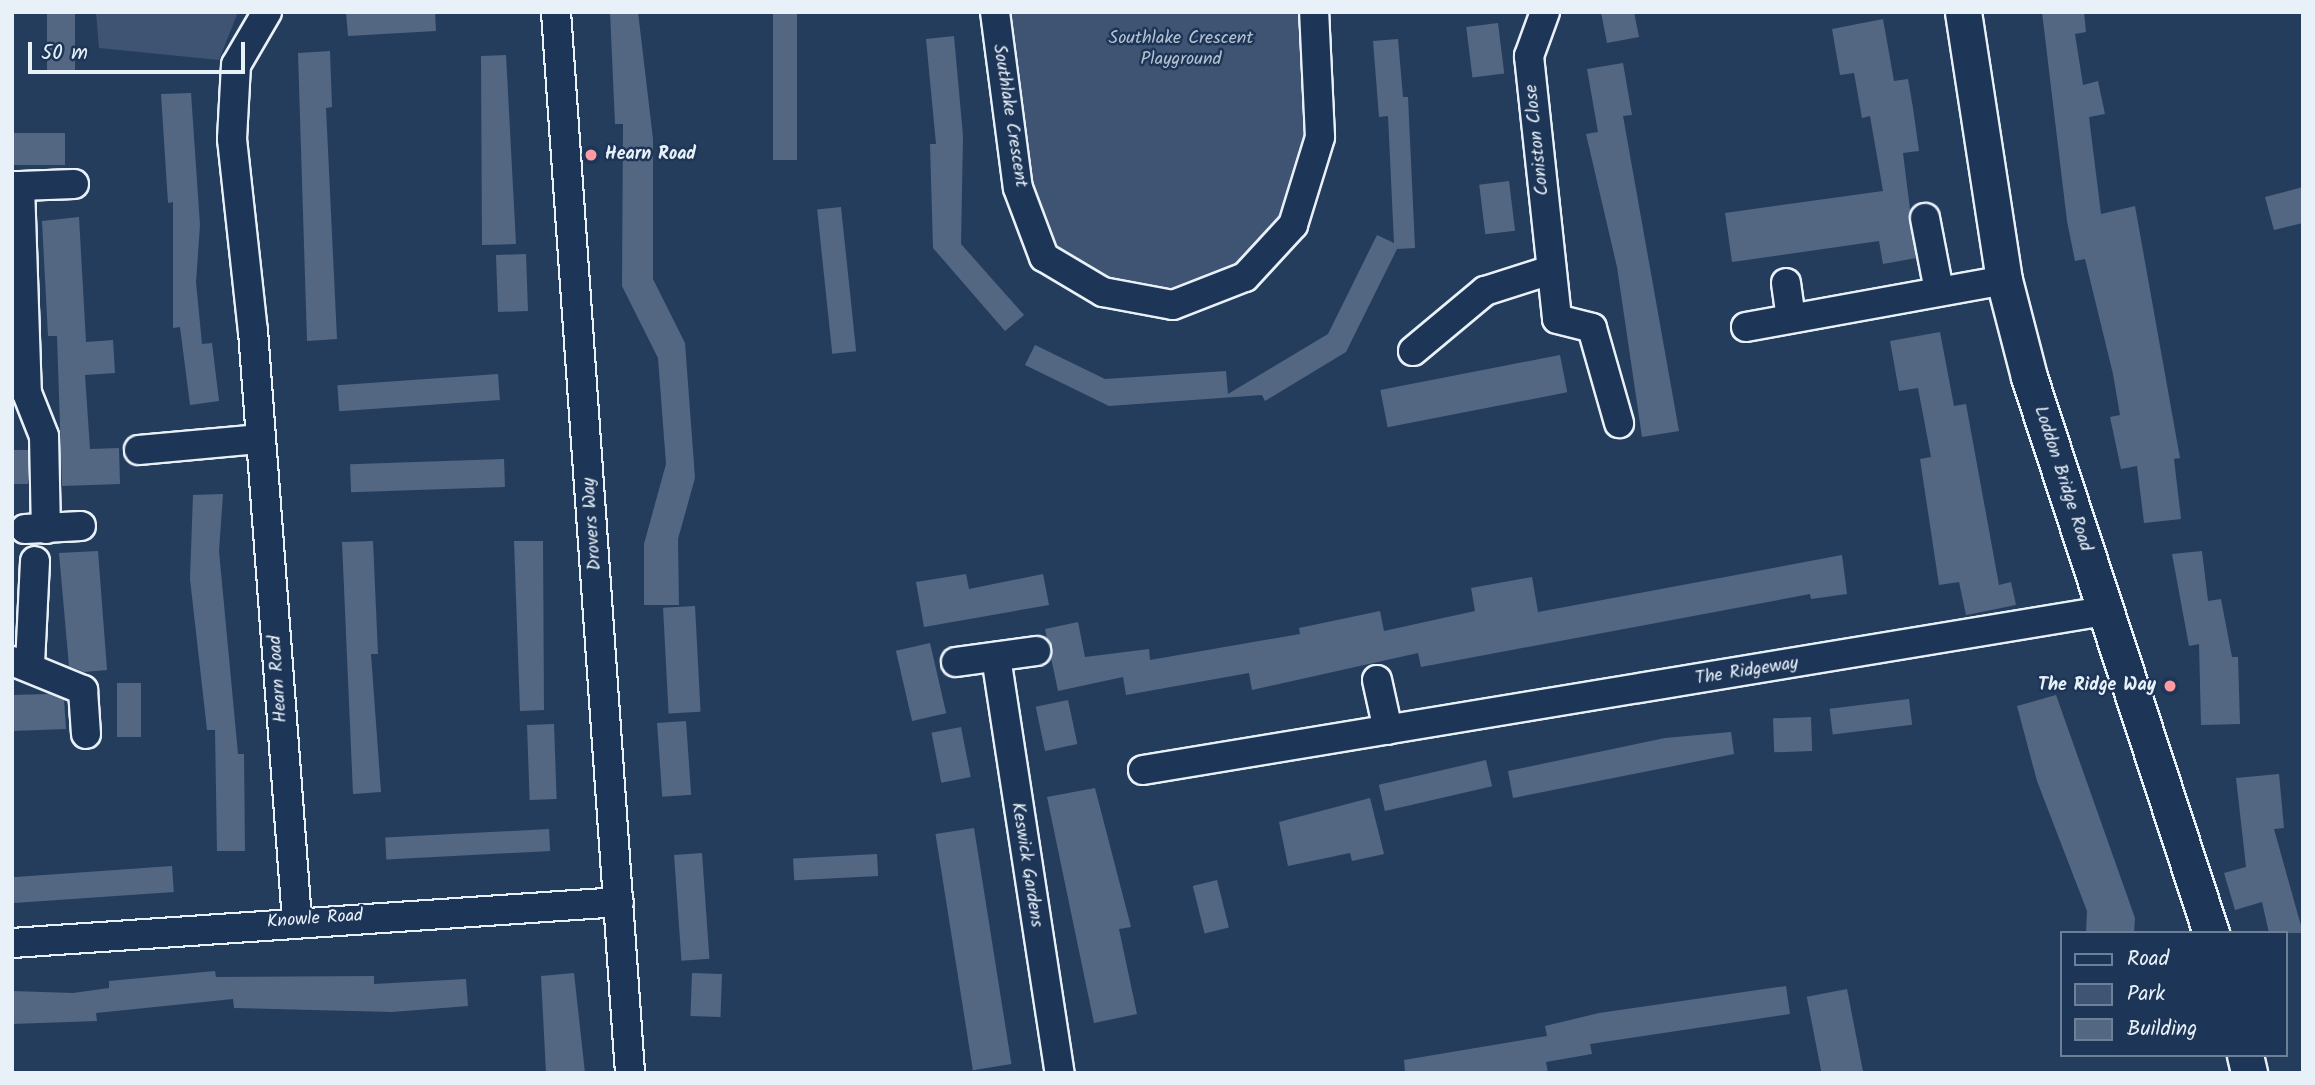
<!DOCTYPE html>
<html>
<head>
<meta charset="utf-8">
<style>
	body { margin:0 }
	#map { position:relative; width:2315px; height:1085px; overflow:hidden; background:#253d5d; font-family:Kalam,sans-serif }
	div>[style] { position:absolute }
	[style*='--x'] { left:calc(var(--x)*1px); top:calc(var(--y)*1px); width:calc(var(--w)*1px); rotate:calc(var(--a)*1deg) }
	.green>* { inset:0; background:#3e5472 }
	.building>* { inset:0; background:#536782; transform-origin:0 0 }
	.roads { filter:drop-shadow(2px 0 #e8f1f8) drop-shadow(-2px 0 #e8f1f8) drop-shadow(0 2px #e8f1f8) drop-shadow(0 -2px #e8f1f8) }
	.minor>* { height:28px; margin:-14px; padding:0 14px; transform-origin:14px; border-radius:14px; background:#1d3557 }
	.tertiary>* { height:35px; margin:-17.5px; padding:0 17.5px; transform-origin:17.5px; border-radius:17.5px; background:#1d3557 }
	.dots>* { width:19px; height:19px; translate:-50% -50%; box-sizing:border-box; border:4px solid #1d3557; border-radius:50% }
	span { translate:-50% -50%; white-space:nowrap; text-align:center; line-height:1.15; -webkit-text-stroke:5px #1d3557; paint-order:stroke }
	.park-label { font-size:18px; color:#b5c2d0 }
	.street-label { font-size:18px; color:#e8f1f8 }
	.poi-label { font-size:18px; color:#e8f1f8; font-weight:700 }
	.left { translate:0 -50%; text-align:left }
	.right { translate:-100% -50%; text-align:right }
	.frame { position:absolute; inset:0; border:14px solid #e8f1f8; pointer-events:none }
	.legend { position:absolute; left:2060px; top:931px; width:228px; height:126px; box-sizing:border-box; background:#1d3557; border:2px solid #6e8097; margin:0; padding:9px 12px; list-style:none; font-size:21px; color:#e8f1f8 }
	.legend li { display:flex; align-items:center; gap:14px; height:35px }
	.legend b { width:35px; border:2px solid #6e8097 }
	.scale { position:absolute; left:28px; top:42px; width:217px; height:32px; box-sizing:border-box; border:4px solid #e8f1f8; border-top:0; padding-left:9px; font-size:21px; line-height:24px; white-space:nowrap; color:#e8f1f8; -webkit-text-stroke:5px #1d3557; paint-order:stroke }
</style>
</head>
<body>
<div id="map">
	<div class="green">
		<div style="clip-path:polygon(96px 12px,238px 12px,219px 60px,99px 48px)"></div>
		<div style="clip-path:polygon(995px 12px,1314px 12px,1320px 137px,1293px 225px,1245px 277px,1173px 305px,1044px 257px)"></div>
	</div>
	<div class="building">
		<div style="left:47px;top:12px;width:28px;height:62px"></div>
		<div style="clip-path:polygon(346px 12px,435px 12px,436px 31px,348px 36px)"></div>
		<div style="clip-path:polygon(610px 12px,638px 12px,653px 139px,653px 279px,685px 343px,695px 478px,678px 539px,679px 605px,644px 605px,644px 544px,666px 464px,658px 358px,622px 286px,623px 124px,615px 124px)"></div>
		<div style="left:773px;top:12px;width:24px;height:148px"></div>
		<div style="clip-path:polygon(1601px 12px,1634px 12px,1639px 37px,1607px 43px)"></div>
		<div style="clip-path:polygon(2042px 12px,2084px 12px,2086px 32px,2075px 34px,2083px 85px,2098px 81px,2105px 114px,2089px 117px,2101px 214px,2135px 206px,2180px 458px,2174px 459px,2181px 519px,2144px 523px,2137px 466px,2121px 469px,2110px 417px,2120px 415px,2113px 374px,2085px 259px,2075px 261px,2067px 221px)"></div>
		<div style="clip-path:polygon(1883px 19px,1894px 81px,1908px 79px,1913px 108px,1919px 151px,1903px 153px,1916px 258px,1883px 264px,1879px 241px,1732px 262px,1725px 213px,1883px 191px,1870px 116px,1862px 118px,1854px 73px,1840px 75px,1832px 29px)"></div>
		<div style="left:1498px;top:23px;width:51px;height:32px;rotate:83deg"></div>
		<div style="clip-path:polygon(954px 36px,963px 136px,961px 244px,1024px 315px,1005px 331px,933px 248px,930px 144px,936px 144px,926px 39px)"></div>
		<div style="clip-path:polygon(1398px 39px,1403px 97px,1408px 97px,1415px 248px,1397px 249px,1346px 352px,1265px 401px,1262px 395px,1109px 406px,1025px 365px,1035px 345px,1105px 379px,1226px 371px,1228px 394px,1328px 334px,1377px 235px,1394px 243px,1388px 116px,1379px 117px,1373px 41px)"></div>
		<div style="clip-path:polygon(330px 51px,332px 107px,326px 108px,337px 339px,307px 341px,298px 53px)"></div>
		<div style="clip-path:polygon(506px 55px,516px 244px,482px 245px,481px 56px)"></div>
		<div style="clip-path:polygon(1623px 63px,1632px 115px,1623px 116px,1679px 431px,1642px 437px,1617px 267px,1586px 134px,1598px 132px,1587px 69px)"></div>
		<div style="clip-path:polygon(191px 93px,200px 225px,196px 282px,202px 344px,212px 343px,219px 401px,190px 405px,180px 327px,173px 328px,173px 202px,168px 203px,161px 94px)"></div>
		<div style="left:65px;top:133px;width:32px;height:53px;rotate:90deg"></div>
		<div style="left:1509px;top:181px;width:50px;height:30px;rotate:83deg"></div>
		<div style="clip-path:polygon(2303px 187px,2303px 223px,2274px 230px,2265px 197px)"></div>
		<div style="left:841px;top:207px;width:145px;height:24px;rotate:84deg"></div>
		<div style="clip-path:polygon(79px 217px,86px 342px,113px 340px,115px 373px,85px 375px,90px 449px,119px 448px,120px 484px,62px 486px,57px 336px,48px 336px,42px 221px)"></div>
		<div style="left:526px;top:254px;width:57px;height:30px;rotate:88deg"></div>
		<div style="clip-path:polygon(1940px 332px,1954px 406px,1966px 404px,1999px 585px,2011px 582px,2016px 605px,1966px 615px,1959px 582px,1939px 585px,1920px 459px,1931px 457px,1918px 388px,1899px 391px,1890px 341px)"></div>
		<div style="left:1560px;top:355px;width:38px;height:183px;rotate:79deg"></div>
		<div style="left:498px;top:374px;width:26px;height:161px;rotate:86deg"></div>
		<div style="left:12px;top:450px;width:16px;height:34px"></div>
		<div style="left:504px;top:459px;width:28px;height:154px;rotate:88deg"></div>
		<div style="clip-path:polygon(223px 494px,219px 551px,238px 754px,244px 754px,245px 851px,217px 851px,215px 730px,207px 730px,190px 579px,193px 495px)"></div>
		<div style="clip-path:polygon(373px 541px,378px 654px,371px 654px,381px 792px,353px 794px,342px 542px)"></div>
		<div style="clip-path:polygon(514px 541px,543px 541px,544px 710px,520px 711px)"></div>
		<div style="clip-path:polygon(98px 551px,107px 670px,84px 672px,69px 666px,59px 553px)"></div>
		<div style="clip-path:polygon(2202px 551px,2208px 601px,2221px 599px,2232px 657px,2238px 657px,2240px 724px,2201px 725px,2199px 644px,2189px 646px,2172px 554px)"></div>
		<div style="clip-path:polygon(1842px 555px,1847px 594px,1811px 599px,1810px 594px,1421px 667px,1418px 653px,1252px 690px,1249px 673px,1126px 695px,1123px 677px,1058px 691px,1045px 629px,1078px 622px,1085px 657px,1149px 649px,1150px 660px,1300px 634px,1299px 628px,1380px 611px,1384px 631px,1475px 611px,1471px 588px,1532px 577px,1538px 612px)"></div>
		<div style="clip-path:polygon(966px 574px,969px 589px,1043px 574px,1049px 605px,924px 627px,916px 582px)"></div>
		<div style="left:695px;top:606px;width:106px;height:32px;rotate:87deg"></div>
		<div style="left:930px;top:643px;width:72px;height:35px;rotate:77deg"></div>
		<div style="left:117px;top:683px;width:24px;height:54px"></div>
		<div style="clip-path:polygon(49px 694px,64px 700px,66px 729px,12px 731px,12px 695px)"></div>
		<div style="clip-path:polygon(2056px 695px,2135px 918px,2134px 933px,2086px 933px,2087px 911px,2037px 781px,2017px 706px)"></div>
		<div style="left:1909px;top:699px;width:26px;height:80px;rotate:83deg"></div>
		<div style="left:1068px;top:700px;width:45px;height:33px;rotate:78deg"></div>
		<div style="left:1811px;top:717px;width:34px;height:38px;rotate:88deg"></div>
		<div style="left:686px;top:721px;width:74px;height:29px;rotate:86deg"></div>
		<div style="left:554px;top:724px;width:75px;height:27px;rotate:88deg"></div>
		<div style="left:961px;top:727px;width:51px;height:30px;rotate:79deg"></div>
		<div style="clip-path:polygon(1731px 732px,1734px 754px,1513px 798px,1508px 771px,1665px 738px)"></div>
		<div style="left:1486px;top:760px;width:27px;height:110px;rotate:77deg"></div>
		<div style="clip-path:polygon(2279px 774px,2284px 828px,2274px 829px,2303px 933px,2269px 933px,2262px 902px,2235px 910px,2224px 873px,2246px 867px,2236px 778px)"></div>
		<div style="clip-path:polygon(1095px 788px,1131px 927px,1119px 929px,1137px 1014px,1094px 1023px,1047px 797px)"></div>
		<div style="clip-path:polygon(1370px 798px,1384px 854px,1352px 861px,1350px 853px,1288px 866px,1279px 822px)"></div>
		<div style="left:974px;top:828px;width:239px;height:39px;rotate:81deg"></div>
		<div style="left:549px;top:829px;width:22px;height:164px;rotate:87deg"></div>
		<div style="left:702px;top:853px;width:106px;height:28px;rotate:86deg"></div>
		<div style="left:877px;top:854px;width:22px;height:84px;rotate:87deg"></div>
		<div style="left:172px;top:866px;width:26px;height:160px;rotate:86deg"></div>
		<div style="left:1217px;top:880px;width:49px;height:25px;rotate:76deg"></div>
		<div style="clip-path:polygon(215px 971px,216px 977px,374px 976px,374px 984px,466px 979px,468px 1006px,392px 1012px,234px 1008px,233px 999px,96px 1013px,97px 1021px,12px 1024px,12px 991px,73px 993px,109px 988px,109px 981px)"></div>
		<div style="clip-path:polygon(574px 973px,585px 1073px,546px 1073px,541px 976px)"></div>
		<div style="left:692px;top:973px;width:30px;height:43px;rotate:2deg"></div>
		<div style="clip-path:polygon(1786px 986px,1790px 1014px,1590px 1044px,1592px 1054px,1546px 1062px,1548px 1073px,1405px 1073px,1404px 1060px,1547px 1036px,1545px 1026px,1599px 1013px)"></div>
		<div style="left:1847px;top:989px;width:86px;height:41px;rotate:79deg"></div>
	</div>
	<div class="roads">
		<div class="minor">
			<div style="--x:267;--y:12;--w:61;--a:120.3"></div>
			<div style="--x:236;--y:65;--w:74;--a:93.1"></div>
			<div style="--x:232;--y:139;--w:193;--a:83.8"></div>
			<div style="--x:253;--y:331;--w:591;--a:85.73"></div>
			<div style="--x:556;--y:12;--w:1064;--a:86.01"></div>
			<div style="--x:995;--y:12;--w:177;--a:82.6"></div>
			<div style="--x:1018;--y:188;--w:74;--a:69.4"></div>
			<div style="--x:1044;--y:257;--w:69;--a:30.7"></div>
			<div style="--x:1103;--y:292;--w:71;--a:10.5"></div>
			<div style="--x:1173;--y:305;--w:77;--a:-21.3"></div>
			<div style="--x:1245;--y:277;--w:71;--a:-47.3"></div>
			<div style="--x:1293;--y:225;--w:92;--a:-72.9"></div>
			<div style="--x:1320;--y:137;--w:125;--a:-92.7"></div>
			<div style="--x:1545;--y:12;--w:47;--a:110"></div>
			<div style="--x:1529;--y:56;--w:264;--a:83.9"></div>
			<div style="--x:1557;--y:319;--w:36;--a:14"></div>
			<div style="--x:1592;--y:328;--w:99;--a:74.1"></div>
			<div style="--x:12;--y:186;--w:8;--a:0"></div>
			<div style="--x:20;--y:186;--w:207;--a:88.1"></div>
			<div style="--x:27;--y:393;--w:46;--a:68.4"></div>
			<div style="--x:44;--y:436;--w:93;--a:88.8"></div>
			<div style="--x:20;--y:186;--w:54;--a:-2.1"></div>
			<div style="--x:1925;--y:218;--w:74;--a:79.1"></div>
			<div style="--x:1786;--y:283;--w:35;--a:82"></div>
			<div style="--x:1746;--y:327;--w:262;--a:-10.3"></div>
			<div style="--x:1413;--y:351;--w:94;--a:-39.8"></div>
			<div style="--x:1485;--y:291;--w:69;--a:-17.7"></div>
			<div style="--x:139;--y:450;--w:122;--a:-5.2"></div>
			<div style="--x:25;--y:529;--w:56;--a:-3.1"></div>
			<div style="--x:996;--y:657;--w:421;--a:81.3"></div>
			<div style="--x:12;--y:661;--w:77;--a:22.2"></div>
			<div style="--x:83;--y:690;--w:44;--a:86.1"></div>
			<div style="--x:956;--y:662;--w:81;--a:-7.8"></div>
			<div style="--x:30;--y:664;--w:103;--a:-87.2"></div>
			<div style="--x:1377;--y:680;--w:51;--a:77.6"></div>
			<div style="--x:1143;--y:770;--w:975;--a:-9.39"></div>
			<div style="--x:12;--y:943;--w:608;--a:-3.86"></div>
		</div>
		<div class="tertiary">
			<div style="--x:1963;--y:12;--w:271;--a:81.3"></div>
			<div style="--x:2004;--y:280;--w:100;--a:75.5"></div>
			<div style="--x:2029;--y:377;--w:585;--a:71.87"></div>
			<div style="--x:2245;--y:1055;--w:18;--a:77"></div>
		</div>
	</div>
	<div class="dots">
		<div style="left:591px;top:155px;background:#ff9aa2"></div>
		<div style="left:2170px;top:686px;background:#ff9aa2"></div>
	</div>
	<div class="park-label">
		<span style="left:1181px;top:50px">Southlake Crescent<br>Playground</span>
	</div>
	<div class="street-label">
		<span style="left:1009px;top:116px;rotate:81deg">Southlake Crescent</span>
		<span style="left:1538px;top:140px;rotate:-96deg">Coniston Close</span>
		<span style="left:2062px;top:479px;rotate:72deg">Loddon Bridge Road</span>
		<span style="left:593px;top:524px;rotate:-94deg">Drovers Way</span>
		<span style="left:1747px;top:672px;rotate:-9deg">The Ridgeway</span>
		<span style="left:279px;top:679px;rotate:-94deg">Hearn Road</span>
		<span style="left:1026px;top:865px;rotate:81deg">Keswick Gardens</span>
		<span style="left:315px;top:920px;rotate:-4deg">Knowle Road</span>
	</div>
	<div class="poi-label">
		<span class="left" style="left:605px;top:155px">Hearn Road</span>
		<span class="right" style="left:2156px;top:686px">The Ridge Way</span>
	</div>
	<div class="frame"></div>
	<ul class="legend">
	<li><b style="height:9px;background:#1d3557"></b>Road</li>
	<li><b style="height:19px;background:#3e5472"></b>Park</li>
	<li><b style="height:19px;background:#536782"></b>Building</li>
	</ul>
	<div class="scale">50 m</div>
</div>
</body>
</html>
